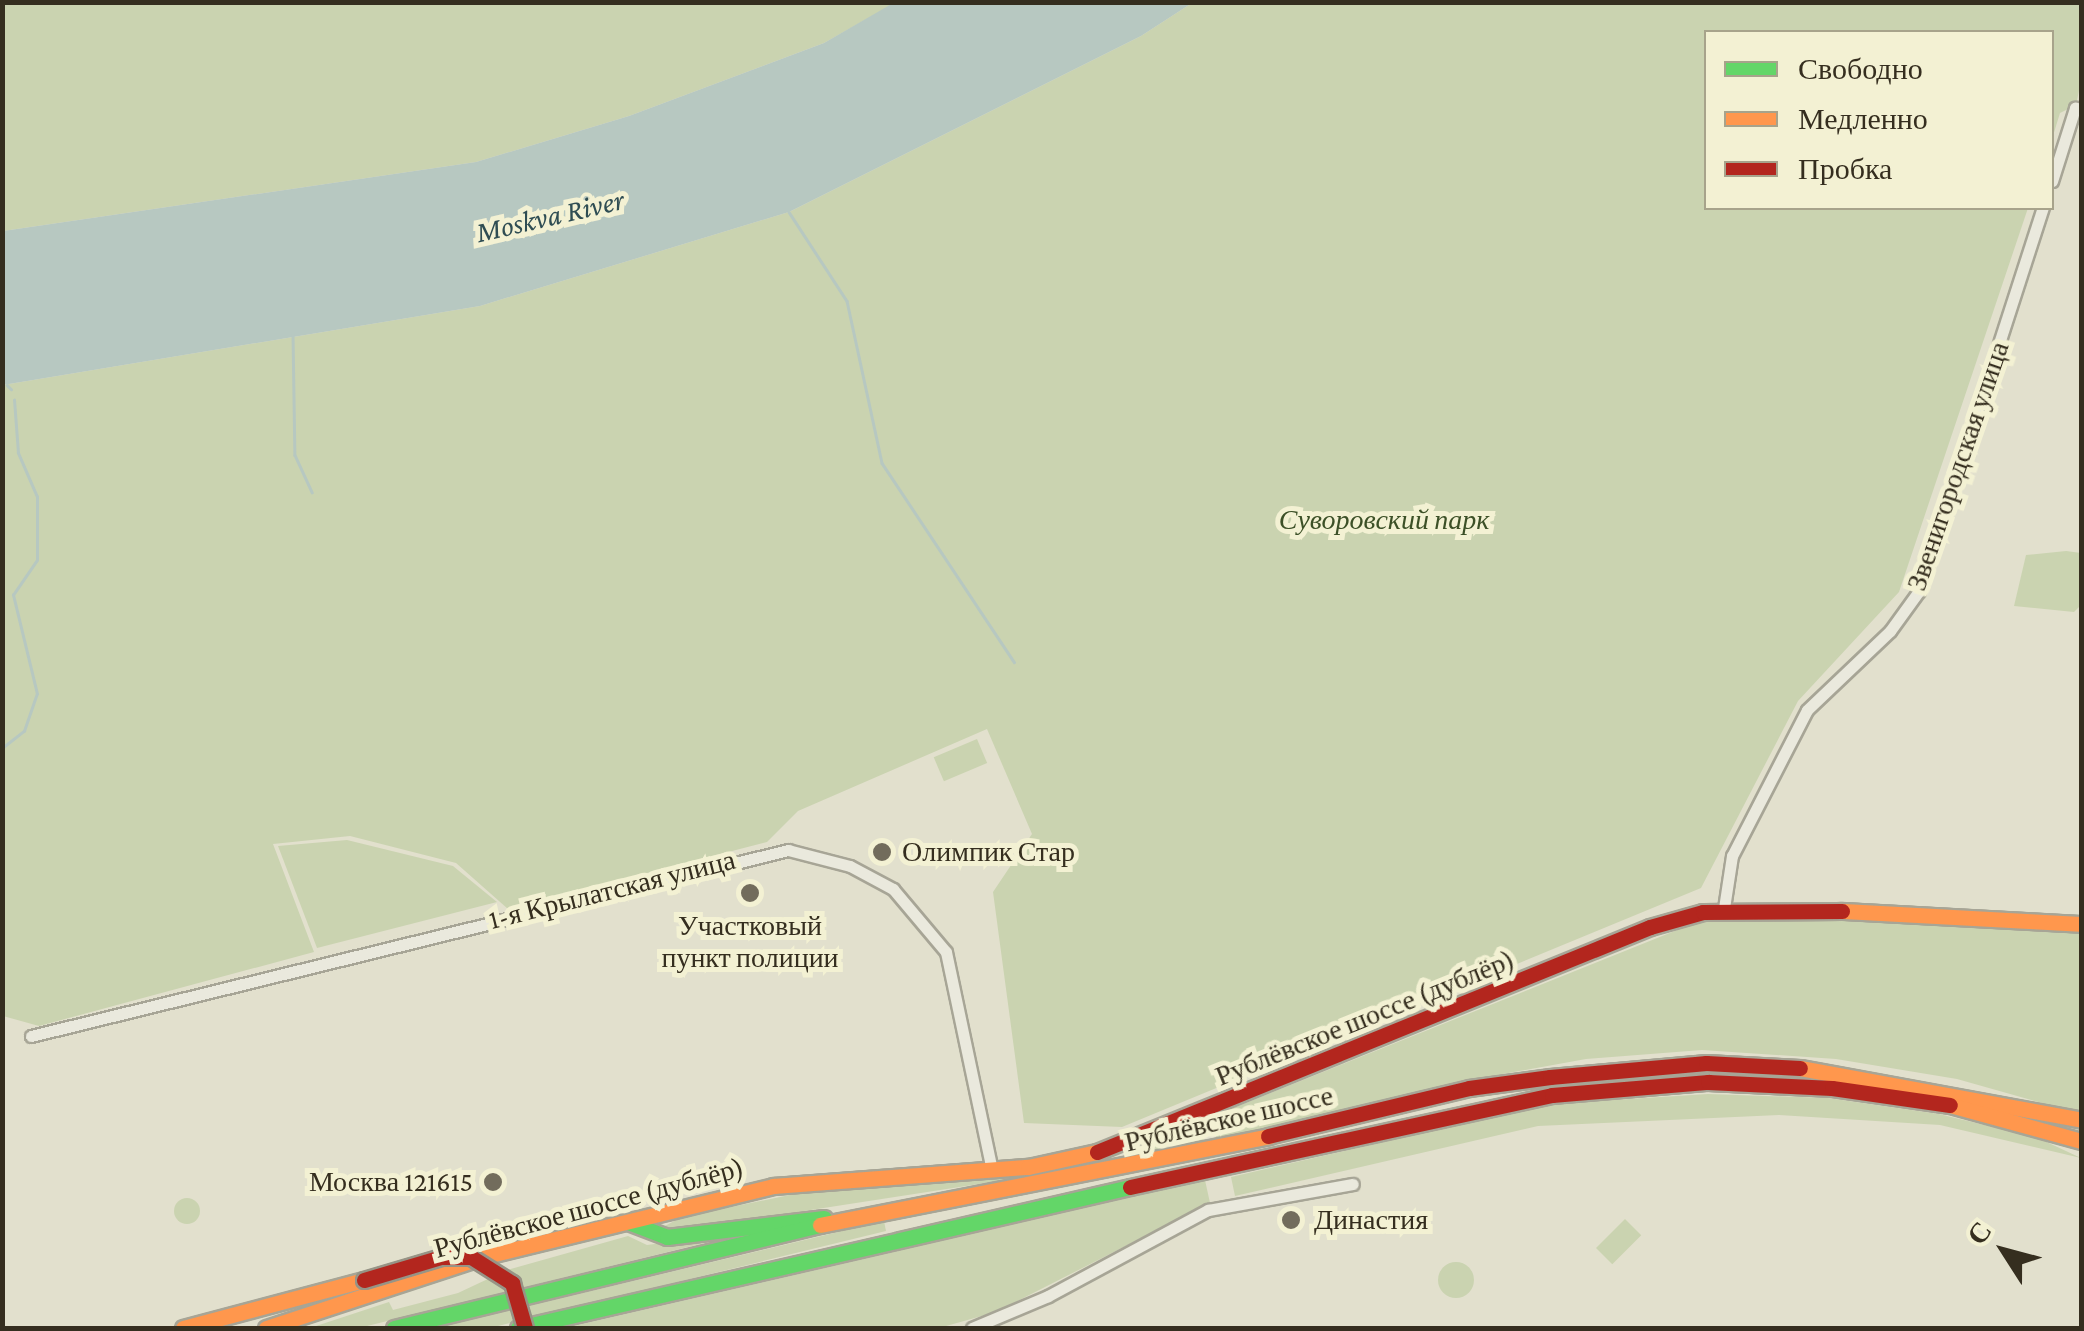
<!DOCTYPE html>
<html>
<head>
<meta charset="utf-8">
<style>
	body { margin:0 }
	#map { position:relative; width:2084px; height:1331px; overflow:hidden; background:#e2e0cd; font-family:"Crimson Pro",serif }
	div>[style] { position:absolute }
	[style*='--x'] { left:calc(var(--x)*1px); top:calc(var(--y)*1px); width:calc(var(--w)*1px); rotate:calc(var(--a)*1deg) }
	.green>* { inset:0; background:#cad3b0; transform-origin:0 0 }
	.round { border-radius:50% }
	.water>* { inset:0; background:#b7c8c1 }
	.stream>* { height:2.5px; margin:-1.25px; padding:0 1.25px; transform-origin:1.25px; border-radius:1.25px; background:#b7c8c1 }
	.roads { filter:drop-shadow(2px 0 #a7a596) drop-shadow(-2px 0 #a7a596) drop-shadow(0 2px #a7a596) drop-shadow(0 -2px #a7a596) }
	.street>* { height:11px; margin:-5.5px; padding:0 5.5px; transform-origin:5.5px; border-radius:5.5px; background:#eae9dd }
	.fast>* { height:15px; margin:-7.5px; padding:0 7.5px; transform-origin:7.5px; border-radius:7.5px; background:#63d668 }
	.slow>* { height:15px; margin:-7.5px; padding:0 7.5px; transform-origin:7.5px; border-radius:7.5px; background:#ff974d }
	.jam>* { height:15px; margin:-7.5px; padding:0 7.5px; transform-origin:7.5px; border-radius:7.5px; background:#b3261e }
	.bridges { filter:drop-shadow(2px 0 #979486) drop-shadow(-2px 0 #979486) drop-shadow(0 2px #979486) drop-shadow(0 -2px #979486) }
	.jam-bridge>* { height:15px; margin:-7.5px; padding:0 7.5px; transform-origin:7.5px; border-radius:7.5px; background:#b3261e }
	.dots>* { width:28px; height:28px; translate:-50% -50%; box-sizing:border-box; border:5px solid #f3f1d3; border-radius:50% }
	span { translate:-50% -50%; white-space:nowrap; text-align:center; line-height:1.15; -webkit-text-stroke:10px #f3f1d3; paint-order:stroke }
	.street-label { font-size:28px; color:#352e1f }
	.park-label { font-size:28px; color:#3c5027; font-style:italic }
	.poi-label { font-size:28px; color:#352e1f }
	.left { translate:0 -50%; text-align:left }
	.right { translate:-100% -50%; text-align:right }
	.water-label { font-size:30px; color:#2f4d53; font-style:italic }
	.frame { position:absolute; inset:0; border:5px solid #352e1f; pointer-events:none }
	.legend { position:absolute; left:1704px; top:30px; width:350px; height:180px; box-sizing:border-box; background:#f3f1d3; border:2px solid #a7a38b; margin:0; padding:12px 18px; list-style:none; font-size:30px; color:#352e1f }
	.legend li { display:flex; align-items:center; gap:20px; height:50px }
	.legend b { width:50px; border:2px solid #a7a38b }
	.north { position:absolute; left:1954px; top:1201px; width:100px; height:100px; -webkit-text-stroke:8px #f3f1d3; paint-order:stroke; rotate:306deg; font-size:28px; font-weight:700; line-height:40px; text-align:center; color:#352e1f }
	.north::after { content:''; display:block; margin:auto; width:35px; height:45px; background:#352e1f; clip-path:polygon(50% 0,100% 100%,50% 72%,0 100%) }
</style>
</head>
<body>
<div id="map">
	<div class="green">
		<div style="clip-path:polygon(3px 3px,895px 3px,824px 43px,629px 116px,476px 162px,3px 231px)"></div>
		<div style="clip-path:polygon(1192px 3px,2081px 3px,2081px 81px,2076px 105px,2060px 113px,2052px 139px,2052px 32px,1706px 32px,1706px 208px,2028px 208px,1899px 592px,1798px 701px,1701px 888px,1122px 1127px,1024px 1123px,993px 892px,1032px 834px,987px 729px,798px 811px,767px 842px,508px 909px,456px 863px,350px 836px,273px 844px,314px 952px,39px 1026px,3px 1016px,3px 385px,480px 306px,789px 212px,1141px 36px)"></div>
		<div style="clip-path:polygon(2066px 551px,2081px 553px,2081px 605px,2074px 612px,2014px 606px,2026px 555px)"></div>
		<div style="left:977px;top:739px;width:26px;height:47px;rotate:67deg"></div>
		<div style="clip-path:polygon(347px 840px,453px 866px,497px 902px,317px 948px,278px 846px)"></div>
		<div style="clip-path:polygon(1717px 914px,2081px 932px,2081px 1114px,1957px 1079px,1836px 1059px,1702px 1050px,1586px 1059px,1481px 1078px,1217px 1140px,1211px 1117px)"></div>
		<div style="clip-path:polygon(1708px 1094px,1828px 1098px,1939px 1114px,2038px 1138px,2081px 1158px,1940px 1125px,1779px 1115px,1538px 1126px,1235px 1196px,1231px 1177px,1550px 1104px)"></div>
		<div style="clip-path:polygon(1200px 1122px,1204px 1142px,1152px 1150px,1153px 1144px)"></div>
		<div style="clip-path:polygon(1025px 1177px,674px 1231px,657px 1230px,682px 1217px,814px 1190px)"></div>
		<div style="clip-path:polygon(1205px 1180px,1210px 1203px,996px 1312px,939px 1328px,565px 1328px)"></div>
		<div class="round" style="left:174px;top:1198px;width:26px;height:26px"></div>
		<div style="left:1625px;top:1219px;width:23px;height:41px;rotate:45deg"></div>
		<div style="clip-path:polygon(884px 1221px,886px 1231px,490px 1328px,436px 1328px)"></div>
		<div style="clip-path:polygon(753px 1231px,359px 1328px,310px 1328px,389px 1302px,393px 1310px,458px 1293px,507px 1270px,628px 1236px,647px 1245px)"></div>
		<div class="round" style="left:1438px;top:1262px;width:36px;height:36px"></div>
	</div>
	<div class="water">
		<div style="clip-path:polygon(895px 2px,1192px 3px,1141px 36px,789px 212px,480px 306px,3px 385px,3px 231px,476px 162px,629px 116px,824px 43px)"></div>
	</div>
	<div class="stream">
		<div style="--x:789;--y:212;--w:106;--a:56.9"></div>
		<div style="--x:847;--y:301;--w:166;--a:77.8"></div>
		<div style="--x:882;--y:463;--w:239;--a:56.4"></div>
		<div style="--x:293;--y:334;--w:121;--a:89.1"></div>
		<div style="--x:295;--y:455;--w:41;--a:65.3"></div>
		<div style="--x:7;--y:385;--w:6;--a:45"></div>
		<div style="--x:2;--y:748;--w:28;--a:-38"></div>
		<div style="--x:24;--y:731;--w:39;--a:-71"></div>
		<div style="--x:37;--y:694;--w:102;--a:-103.6"></div>
		<div style="--x:13;--y:595;--w:42;--a:-55.6"></div>
		<div style="--x:37;--y:560;--w:63;--a:-90"></div>
		<div style="--x:37;--y:497;--w:48;--a:-113.4"></div>
		<div style="--x:18;--y:453;--w:53;--a:-94.3"></div>
	</div>
	<div class="roads">
		<div class="street">
			<div style="--x:2052;--y:181;--w:77;--a:-72.5"></div>
			<div style="--x:2075;--y:108;--w:7;--a:8"></div>
			<div style="--x:1724;--y:908;--w:53;--a:-81.3"></div>
			<div style="--x:1732;--y:856;--w:164;--a:-62.8"></div>
			<div style="--x:1807;--y:710;--w:115;--a:-43.6"></div>
			<div style="--x:1890;--y:631;--w:49;--a:-54.1"></div>
			<div style="--x:1919;--y:591;--w:403;--a:-72.1"></div>
			<div style="--x:31;--y:1036;--w:780;--a:-13.8"></div>
			<div style="--x:788;--y:850;--w:64;--a:14.5"></div>
			<div style="--x:850;--y:866;--w:49;--a:28.1"></div>
			<div style="--x:893;--y:889;--w:82;--a:49.9"></div>
			<div style="--x:946;--y:952;--w:223;--a:78.1"></div>
			<div style="--x:972;--y:1328;--w:82;--a:-22.8"></div>
			<div style="--x:1048;--y:1296;--w:182;--a:-28.3"></div>
			<div style="--x:1208;--y:1210;--w:147;--a:-10.2"></div>
		</div>
		<div class="fast">
			<div style="--x:628;--y:1222;--w:42;--a:21"></div>
			<div style="--x:667;--y:1237;--w:158;--a:-6.9"></div>
			<div style="--x:394;--y:1328;--w:438;--a:-13.6"></div>
			<div style="--x:518;--y:1328;--w:628;--a:-12.97"></div>
		</div>
		<div class="slow">
			<div style="--x:1842;--y:911;--w:240;--a:3.1"></div>
			<div style="--x:1800;--y:1068;--w:287;--a:10.4"></div>
			<div style="--x:1950;--y:1105;--w:137;--a:15.3"></div>
			<div style="--x:820;--y:1225;--w:457;--a:-11.2"></div>
			<div style="--x:183;--y:1328;--w:187;--a:-14.9"></div>
			<div style="--x:266;--y:1328;--w:227;--a:-18.2"></div>
			<div style="--x:482;--y:1257;--w:300;--a:-13.7"></div>
			<div style="--x:773;--y:1186;--w:256;--a:-4.3"></div>
			<div style="--x:1028;--y:1167;--w:71;--a:-12.3"></div>
		</div>
		<div class="jam">
			<div style="--x:1268;--y:1136;--w:207;--a:-13.4"></div>
			<div style="--x:1469;--y:1088;--w:82;--a:-7.7"></div>
			<div style="--x:1550;--y:1077;--w:157;--a:-5.1"></div>
			<div style="--x:1706;--y:1063;--w:94;--a:3"></div>
			<div style="--x:1097;--y:1152;--w:597;--a:-22.14"></div>
			<div style="--x:1650;--y:927;--w:55;--a:-15.8"></div>
			<div style="--x:1703;--y:912;--w:139;--a:-0.4"></div>
			<div style="--x:1130;--y:1187;--w:432;--a:-12.3"></div>
			<div style="--x:1552;--y:1095;--w:157;--a:-4.8"></div>
			<div style="--x:1708;--y:1082;--w:124;--a:2.8"></div>
			<div style="--x:1832;--y:1088;--w:119;--a:8.2"></div>
		</div>
	</div>
	<div class="bridges">
		<div class="jam-bridge">
			<div style="--x:364;--y:1280;--w:80;--a:-16.6"></div>
			<div style="--x:441;--y:1257;--w:30;--a:0"></div>
			<div style="--x:471;--y:1257;--w:49;--a:32.4"></div>
			<div style="--x:512;--y:1283;--w:47;--a:73.9"></div>
		</div>
	</div>
	<div class="dots">
		<div style="left:882px;top:852px;background:#726c5c"></div>
		<div style="left:750px;top:893px;background:#726c5c"></div>
		<div style="left:493px;top:1182px;background:#726c5c"></div>
		<div style="left:1291px;top:1220px;background:#726c5c"></div>
	</div>
	<div class="street-label">
		<span style="left:1958px;top:466px;rotate:-71deg">Звенигородская улица</span>
		<span style="left:612px;top:890px;rotate:-14deg">1-я Крылатская улица</span>
		<span style="left:1365px;top:1018px;rotate:-22deg">Рублёвское шоссе (дублёр)</span>
		<span style="left:1229px;top:1119px;rotate:-13deg">Рублёвское шоссе</span>
		<span style="left:589px;top:1208px;rotate:-15deg">Рублёвское шоссе (дублёр)</span>
	</div>
	<div class="park-label">
		<span style="left:1384px;top:520px">Суворовский парк</span>
	</div>
	<div class="poi-label">
		<span class="left" style="left:902px;top:852px">Олимпик Стар</span>
		<span style="left:750px;top:942px">Участковый<br>пункт полиции</span>
		<span class="right" style="left:473px;top:1182px">Москва 121615</span>
		<span class="left" style="left:1314px;top:1220px">Династия</span>
	</div>
	<div class="water-label">
		<span style="left:550px;top:216px;rotate:-13deg">Moskva River</span>
	</div>
	<div class="frame"></div>
	<ul class="legend">
	<li><b style="height:12px;background:#63d668"></b>Свободно</li>
	<li><b style="height:12px;background:#ff974d"></b>Медленно</li>
	<li><b style="height:12px;background:#b3261e"></b>Пробка</li>
	</ul>
	<div class="north">С</div>
</div>
</body>
</html>
